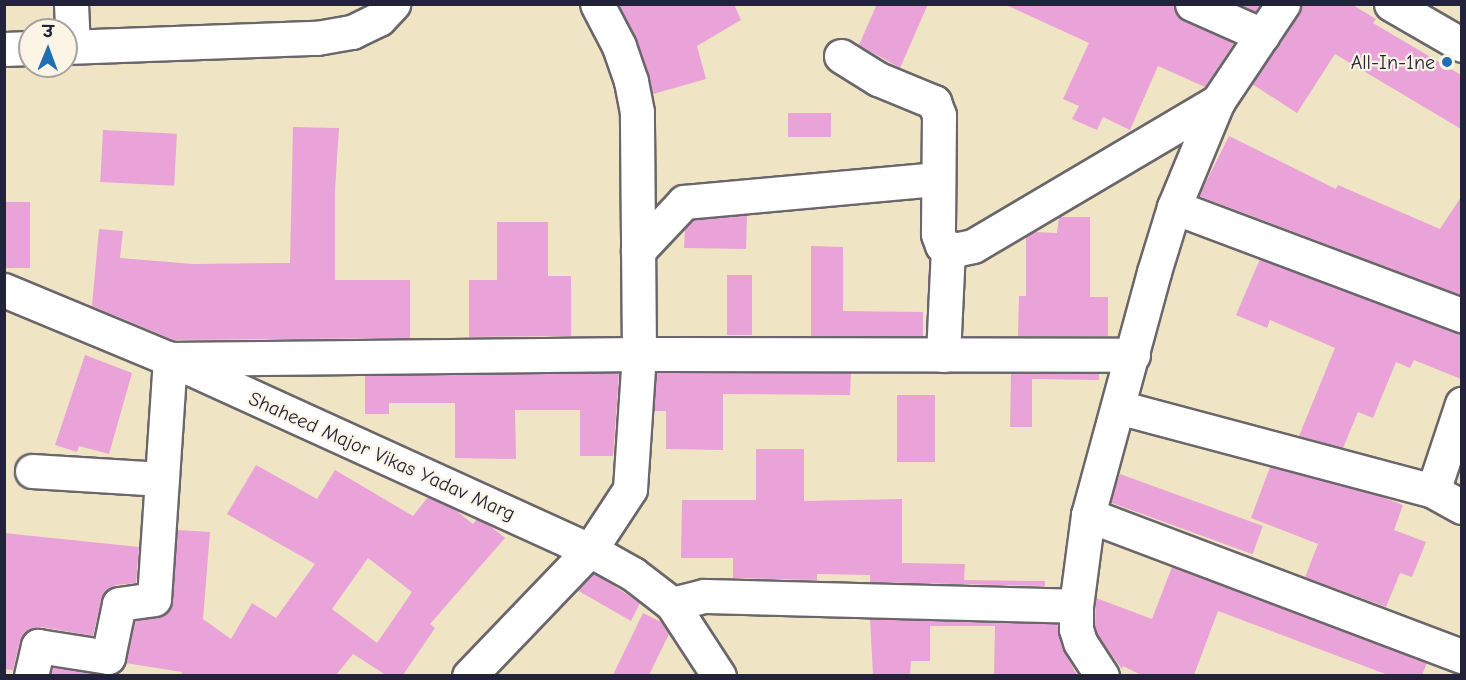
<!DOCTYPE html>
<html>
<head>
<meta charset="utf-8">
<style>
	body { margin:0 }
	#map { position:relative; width:1466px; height:680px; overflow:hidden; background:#efe4c4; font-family:"Comic Neue","Playpen Sans Deva",sans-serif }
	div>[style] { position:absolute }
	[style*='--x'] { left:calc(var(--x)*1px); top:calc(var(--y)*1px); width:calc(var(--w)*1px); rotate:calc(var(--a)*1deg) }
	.building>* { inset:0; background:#eaa3d8; transform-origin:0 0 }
	.roads { filter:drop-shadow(2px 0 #6a666b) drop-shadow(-2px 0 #6a666b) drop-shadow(0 2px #6a666b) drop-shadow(0 -2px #6a666b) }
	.minor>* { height:33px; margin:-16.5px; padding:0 16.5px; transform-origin:16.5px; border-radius:16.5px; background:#fff }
	.dots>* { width:16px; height:16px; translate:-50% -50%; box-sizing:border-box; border:3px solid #fcf5e5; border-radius:50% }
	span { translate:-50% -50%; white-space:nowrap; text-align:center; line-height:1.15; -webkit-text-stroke:4.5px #fcf5e5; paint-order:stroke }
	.poi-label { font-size:20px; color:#22223b }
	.right { translate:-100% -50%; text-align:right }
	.street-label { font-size:20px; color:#22223b }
	.frame { position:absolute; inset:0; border:6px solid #22223b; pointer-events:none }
	.north { position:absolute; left:18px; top:18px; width:60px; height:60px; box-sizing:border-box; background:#fcf5e5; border:2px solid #a5a1a1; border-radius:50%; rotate:1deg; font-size:16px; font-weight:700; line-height:24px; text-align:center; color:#22223b }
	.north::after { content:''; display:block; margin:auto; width:21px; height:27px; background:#1f6fb2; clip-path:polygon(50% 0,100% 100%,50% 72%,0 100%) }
</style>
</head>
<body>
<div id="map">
	<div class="building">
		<div style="clip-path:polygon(618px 4px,734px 4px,741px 20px,697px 46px,706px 79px,653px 94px,637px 40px)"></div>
		<div style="clip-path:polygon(877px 4px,928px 4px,900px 68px,859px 45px)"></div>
		<div style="clip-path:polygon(1004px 4px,1174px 4px,1177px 15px,1184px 21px,1234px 43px,1205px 87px,1158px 66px,1130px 130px,1103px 117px,1097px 130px,1072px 119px,1079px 106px,1063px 99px,1089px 43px)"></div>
		<div style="clip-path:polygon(1239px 4px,1260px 4px,1255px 12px)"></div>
		<div style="clip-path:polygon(1302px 4px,1351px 4px,1376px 19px,1373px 23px,1461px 75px,1461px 129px,1335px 54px,1297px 113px,1252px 84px,1299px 14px)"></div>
		<div style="left:831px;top:113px;width:24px;height:43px;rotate:90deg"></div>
		<div style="clip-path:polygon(293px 127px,339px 128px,335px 190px,335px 280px,410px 280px,410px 338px,174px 340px,92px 306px,99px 229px,123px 231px,120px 258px,193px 264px,290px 263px)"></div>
		<div style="left:103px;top:130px;width:74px;height:52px;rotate:3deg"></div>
		<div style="clip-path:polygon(1229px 136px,1336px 189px,1338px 185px,1440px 229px,1461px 197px,1461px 295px,1199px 196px)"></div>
		<div style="left:4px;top:202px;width:26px;height:66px"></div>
		<div style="clip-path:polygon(747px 215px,746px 249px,684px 248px,685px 229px,693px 220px)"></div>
		<div style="clip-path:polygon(1059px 217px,1090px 217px,1090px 297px,1108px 297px,1108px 336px,1018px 336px,1019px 296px,1026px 296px,1026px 236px,1033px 232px,1057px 233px)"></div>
		<div style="clip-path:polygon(497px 222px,548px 222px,548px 276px,571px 276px,571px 336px,469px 337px,469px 280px,497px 280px)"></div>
		<div style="clip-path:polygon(811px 246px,843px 247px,843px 311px,923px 312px,923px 336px,811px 336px)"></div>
		<div style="clip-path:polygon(1260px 259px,1461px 333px,1461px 379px,1414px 360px,1410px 368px,1396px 362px,1373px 418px,1358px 412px,1343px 448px,1299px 436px,1335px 348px,1270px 320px,1267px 328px,1236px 315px)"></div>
		<div style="left:727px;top:275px;width:25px;height:60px"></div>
		<div style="clip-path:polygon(85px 355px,132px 373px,109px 454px,79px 446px,77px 452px,55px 445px)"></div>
		<div style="clip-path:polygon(619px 373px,613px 456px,580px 456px,580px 410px,515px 410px,516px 459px,455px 458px,455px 403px,389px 403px,389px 414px,365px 414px,365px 376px)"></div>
		<div style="clip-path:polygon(657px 373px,851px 373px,850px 395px,723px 394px,723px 450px,666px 449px,666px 411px,654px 411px)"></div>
		<div style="clip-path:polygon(1011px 374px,1099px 374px,1099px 380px,1032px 379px,1032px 427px,1010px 427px)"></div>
		<div style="left:897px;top:395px;width:38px;height:67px"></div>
		<div style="clip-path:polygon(756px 449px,804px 449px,804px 501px,902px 499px,902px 563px,965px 564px,964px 580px,1045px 581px,1045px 586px,870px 582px,870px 575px,817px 574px,817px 580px,733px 578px,733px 558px,681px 558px,682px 500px,756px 500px)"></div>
		<div style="clip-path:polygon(evenodd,256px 465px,317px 499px,335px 470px,413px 516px,428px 497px,454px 509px,473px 524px,477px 519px,488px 524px,505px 538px,430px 624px,435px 628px,403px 675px,386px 675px,353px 654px,336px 675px,181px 675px,182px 672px,125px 663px,135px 621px,157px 617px,170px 608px,177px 530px,210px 532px,203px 619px,231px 639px,252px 603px,276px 618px,315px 564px,227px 514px,256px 465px,368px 558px,412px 592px,377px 643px,332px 609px,368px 558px)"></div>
		<div style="clip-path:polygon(1270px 467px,1377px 495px,1403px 505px,1394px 530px,1426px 542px,1412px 577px,1400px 573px,1386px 607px,1305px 577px,1318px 544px,1251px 518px)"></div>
		<div style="left:1120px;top:474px;width:152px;height:30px;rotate:20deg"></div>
		<div style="clip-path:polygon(4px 533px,139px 547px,136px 583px,116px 585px,106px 591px,101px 600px,93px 636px,41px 627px,31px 629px,20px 641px,13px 670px,4px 669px)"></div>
		<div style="clip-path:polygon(1172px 567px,1427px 663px,1422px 675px,1388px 675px,1218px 611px,1194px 675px,1141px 675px,1123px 666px,1122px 669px,1097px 634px,1095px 626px,1096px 598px,1152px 619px)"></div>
		<div style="clip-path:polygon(594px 573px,640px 603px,631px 621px,577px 590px)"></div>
		<div style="clip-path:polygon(643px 613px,661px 622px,669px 634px,649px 675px,613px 675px)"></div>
		<div style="clip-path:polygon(870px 619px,1057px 624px,1062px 648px,1077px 675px,994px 675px,995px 626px,930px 626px,930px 661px,911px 661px,910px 675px,873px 675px)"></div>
		<div style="clip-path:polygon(52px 667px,105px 675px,50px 675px)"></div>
	</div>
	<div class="roads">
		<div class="minor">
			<div style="--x:71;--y:4;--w:42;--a:87.3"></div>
			<div style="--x:1192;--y:4;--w:77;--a:23.9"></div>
			<div style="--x:1391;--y:4;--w:82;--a:30"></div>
			<div style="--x:66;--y:47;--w:251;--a:-2.1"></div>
			<div style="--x:317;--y:38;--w:36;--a:-10"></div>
			<div style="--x:352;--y:32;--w:30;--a:-26"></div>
			<div style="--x:379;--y:19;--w:21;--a:-47"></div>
			<div style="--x:4;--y:49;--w:26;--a:-2"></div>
			<div style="--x:841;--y:56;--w:44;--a:31.9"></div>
			<div style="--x:878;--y:79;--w:61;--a:22.3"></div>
			<div style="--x:934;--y:102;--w:14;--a:69"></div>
			<div style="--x:939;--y:115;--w:119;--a:90.5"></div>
			<div style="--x:938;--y:234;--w:12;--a:70"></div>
			<div style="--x:942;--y:245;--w:13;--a:23"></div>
			<div style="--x:954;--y:250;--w:19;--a:-12"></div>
			<div style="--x:973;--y:246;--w:285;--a:-30.6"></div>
			<div style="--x:1174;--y:207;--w:308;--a:20.6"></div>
			<div style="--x:638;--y:251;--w:67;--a:-46.8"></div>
			<div style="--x:684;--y:202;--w:255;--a:-5.2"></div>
			<div style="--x:4;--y:290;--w:180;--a:22.6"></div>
			<div style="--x:170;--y:359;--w:461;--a:24.5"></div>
			<div style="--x:590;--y:550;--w:49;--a:29.2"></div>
			<div style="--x:633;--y:574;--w:49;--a:37.6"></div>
			<div style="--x:672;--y:604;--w:86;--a:56.9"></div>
			<div style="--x:943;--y:355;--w:108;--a:-87.3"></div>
			<div style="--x:1118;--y:407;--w:326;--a:14.9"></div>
			<div style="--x:1433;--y:491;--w:33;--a:29"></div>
			<div style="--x:32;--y:471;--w:130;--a:3.5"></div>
			<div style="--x:1433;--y:491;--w:92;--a:-71.6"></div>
			<div style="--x:1088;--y:515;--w:400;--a:20.7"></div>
			<div style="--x:672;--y:604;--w:33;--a:-14"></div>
			<div style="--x:704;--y:596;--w:372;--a:1.5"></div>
			<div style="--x:31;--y:676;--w:31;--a:-77"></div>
			<div style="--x:38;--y:646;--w:71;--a:8.9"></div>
			<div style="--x:108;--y:657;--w:54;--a:-78.3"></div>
			<div style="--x:119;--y:604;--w:35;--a:-8"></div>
			<div style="--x:154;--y:599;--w:241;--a:-86.2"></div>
			<div style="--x:170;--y:359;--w:469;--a:-0.6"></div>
			<div style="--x:639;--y:354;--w:494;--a:0.1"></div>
			<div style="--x:469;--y:676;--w:175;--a:-46.2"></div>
			<div style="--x:590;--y:550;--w:73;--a:-56.7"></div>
			<div style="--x:630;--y:489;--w:135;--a:-86.2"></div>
			<div style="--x:639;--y:354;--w:242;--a:-90.5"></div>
			<div style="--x:637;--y:112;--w:32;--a:-101"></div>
			<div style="--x:631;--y:81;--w:37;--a:-109"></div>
			<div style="--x:619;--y:46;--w:47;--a:-117.6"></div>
			<div style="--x:1102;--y:676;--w:40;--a:-122.9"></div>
			<div style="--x:1080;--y:642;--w:14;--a:-107"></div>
			<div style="--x:1076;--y:629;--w:23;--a:-90"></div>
			<div style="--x:1076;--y:606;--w:92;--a:-82.5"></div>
			<div style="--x:1088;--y:515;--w:252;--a:-74.8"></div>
			<div style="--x:1154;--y:272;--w:68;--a:-72.9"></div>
			<div style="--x:1174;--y:207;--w:115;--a:-67.5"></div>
			<div style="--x:1218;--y:101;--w:117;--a:-56.2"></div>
		</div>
	</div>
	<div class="dots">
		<div style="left:1447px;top:62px;background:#1f6fb2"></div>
	</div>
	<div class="poi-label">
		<span class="right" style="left:1435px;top:62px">All-In-1ne</span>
	</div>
	<div class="street-label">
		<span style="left:382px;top:456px;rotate:24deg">Shaheed Major Vikas Yadav Marg</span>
	</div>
	<div class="frame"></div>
	<div class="north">उ</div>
</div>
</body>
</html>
